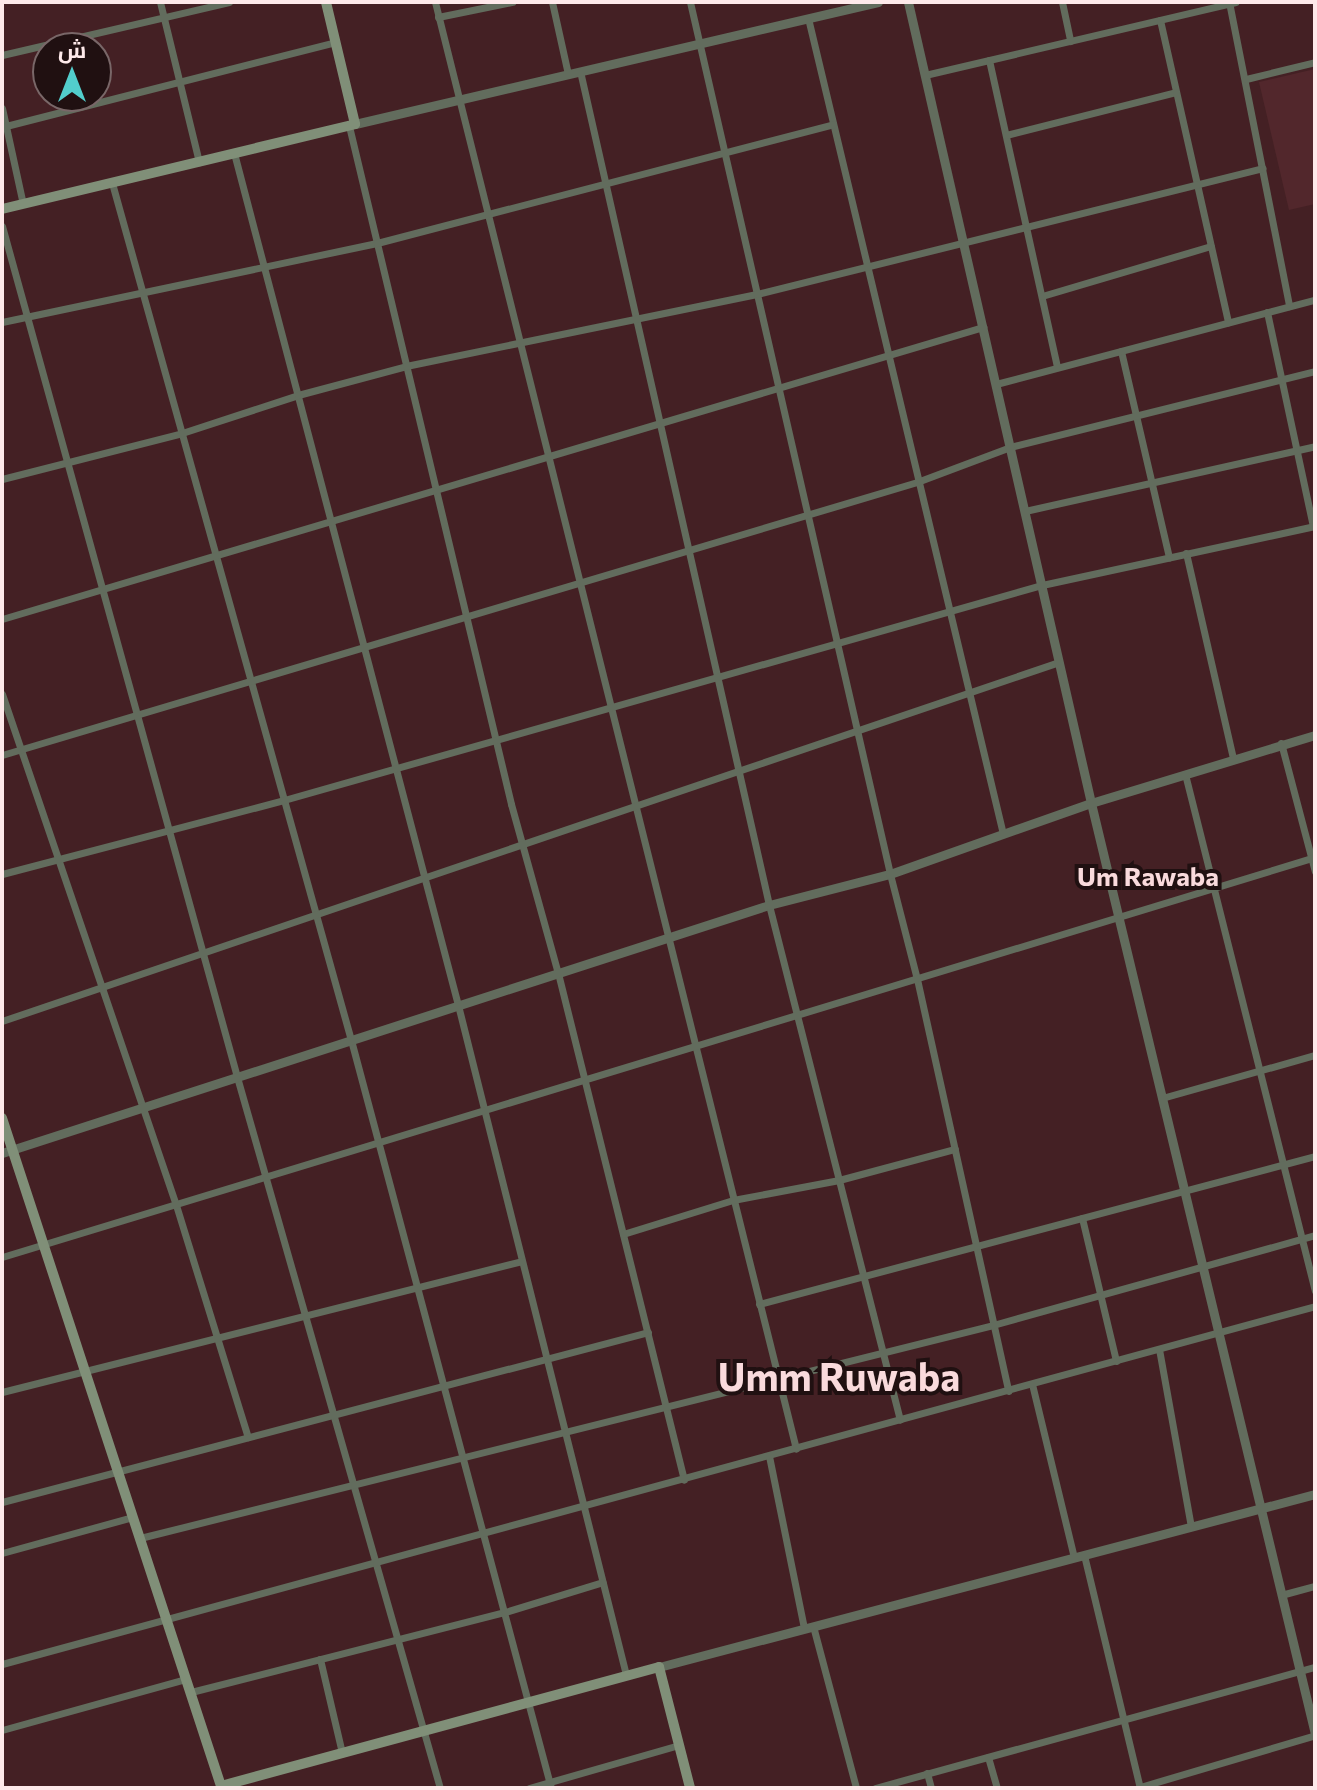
<!DOCTYPE html>
<html>
<head>
<meta charset="utf-8">
<style>
	body { margin:0 }
	#map { position:relative; width:1317px; height:1790px; overflow:hidden; background:#442024; font-family:Commissioner,Cairo,sans-serif }
	div>[style] { position:absolute }
	[style*='--x'] { left:calc(var(--x)*1px); top:calc(var(--y)*1px); width:calc(var(--w)*1px); rotate:calc(var(--a)*1deg) }
	.built>* { inset:0; background:#52272c }
	.minor>* { height:7px; margin:-3.5px; padding:0 3.5px; transform-origin:3.5px; border-radius:3.5px; background:#626c5d }
	.tertiary>* { height:9px; margin:-4.5px; padding:0 4.5px; transform-origin:4.5px; border-radius:4.5px; background:#626c5d }
	.secondary>* { height:10px; margin:-5px; padding:0 5px; transform-origin:5px; border-radius:5px; background:#808f78 }
	span { translate:-50% -50%; white-space:nowrap; text-align:center; line-height:1.15; -webkit-text-stroke:8px #201011; paint-order:stroke }
	.quarter-label { font-size:26px; color:#f9dadc; font-weight:700 }
	.town-label { font-size:38px; color:#f9dadc; font-weight:700 }
	.frame { position:absolute; inset:0; border:4px solid #fee9ea; pointer-events:none }
	.north { position:absolute; left:32px; top:32px; width:80px; height:80px; box-sizing:border-box; background:#201011; border:2px solid #796768; border-radius:50%; rotate:0deg; font-size:22px; font-weight:700; line-height:32px; text-align:center; color:#fee9ea }
	.north::after { content:''; display:block; margin:auto; width:28px; height:36px; background:#52cdcc; clip-path:polygon(50% 0,100% 100%,50% 72%,0 100%) }
</style>
</head>
<body>
<div id="map">
	<div class="built">
		<div style="clip-path:polygon(1315px 69px,1315px 204px,1289px 210px,1259px 82px)"></div>
	</div>
	<div class="minor">
		<div style="--x:160;--y:2;--w:165;--a:76.3"></div>
		<div style="--x:435;--y:2;--w:1491;--a:75.99"></div>
		<div style="--x:552;--y:2;--w:74;--a:77.5"></div>
		<div style="--x:690;--y:2;--w:895;--a:77.08"></div>
		<div style="--x:890;--y:874;--w:108;--a:75.6"></div>
		<div style="--x:917;--y:979;--w:422;--a:77.5"></div>
		<div style="--x:1062;--y:2;--w:40;--a:78"></div>
		<div style="--x:1229;--y:2;--w:310;--a:78.8"></div>
		<div style="--x:438;--y:17;--w:76;--a:-11.5"></div>
		<div style="--x:808;--y:18;--w:839;--a:76.56"></div>
		<div style="--x:1160;--y:20;--w:310;--a:77.3"></div>
		<div style="--x:2;--y:55;--w:233;--a:-13.1"></div>
		<div style="--x:989;--y:60;--w:314;--a:77.5"></div>
		<div style="--x:580;--y:71;--w:855;--a:77.23"></div>
		<div style="--x:769;--y:905;--w:531;--a:75.73"></div>
		<div style="--x:925;--y:75;--w:319;--a:-13.2"></div>
		<div style="--x:1246;--y:79;--w:71;--a:-13.8"></div>
		<div style="--x:2;--y:108;--w:98;--a:77.7"></div>
		<div style="--x:349;--y:126;--w:697;--a:76.56"></div>
		<div style="--x:511;--y:804;--w:175;--a:74.5"></div>
		<div style="--x:558;--y:973;--w:522;--a:76.04"></div>
		<div style="--x:2;--y:127;--w:344;--a:-14.3"></div>
		<div style="--x:1006;--y:135;--w:175;--a:-14.2"></div>
		<div style="--x:234;--y:153;--w:881;--a:75.27"></div>
		<div style="--x:458;--y:1005;--w:691;--a:75.92"></div>
		<div style="--x:112;--y:183;--w:890;--a:74.42"></div>
		<div style="--x:351;--y:1040;--w:774;--a:75.03"></div>
		<div style="--x:2;--y:226;--w:883;--a:74.56"></div>
		<div style="--x:237;--y:1077;--w:739;--a:74.07"></div>
		<div style="--x:1042;--y:296;--w:176;--a:-16.5"></div>
		<div style="--x:1267;--y:312;--w:219;--a:77.9"></div>
		<div style="--x:2;--y:322;--w:383;--a:-11.9"></div>
		<div style="--x:377;--y:243;--w:471;--a:-14.6"></div>
		<div style="--x:1121;--y:351;--w:212;--a:76.9"></div>
		<div style="--x:996;--y:384;--w:330;--a:-14.8"></div>
		<div style="--x:2;--y:479;--w:186;--a:-14.3"></div>
		<div style="--x:182;--y:433;--w:122;--a:-18.1"></div>
		<div style="--x:298;--y:395;--w:112;--a:-15"></div>
		<div style="--x:406;--y:366;--w:358;--a:-11.6"></div>
		<div style="--x:757;--y:294;--w:521;--a:-13.98"></div>
		<div style="--x:1025;--y:511;--w:297;--a:-12.6"></div>
		<div style="--x:1186;--y:553;--w:210;--a:77.1"></div>
		<div style="--x:2;--y:619;--w:1024;--a:-16.58"></div>
		<div style="--x:2;--y:694;--w:540;--a:71.2"></div>
		<div style="--x:176;--y:1205;--w:243;--a:72.8"></div>
		<div style="--x:1281;--y:743;--w:133;--a:75.2"></div>
		<div style="--x:2;--y:755;--w:955;--a:-16.61"></div>
		<div style="--x:917;--y:482;--w:99;--a:-20.6"></div>
		<div style="--x:1010;--y:447;--w:314;--a:-14"></div>
		<div style="--x:1185;--y:774;--w:533;--a:75.89"></div>
		<div style="--x:2;--y:874;--w:292;--a:-14.7"></div>
		<div style="--x:284;--y:800;--w:788;--a:-15.84"></div>
		<div style="--x:1042;--y:585;--w:279;--a:-12.2"></div>
		<div style="--x:2;--y:1021;--w:1116;--a:-18.76"></div>
		<div style="--x:1162;--y:1098;--w:159;--a:-15.7"></div>
		<div style="--x:1082;--y:1218;--w:147;--a:76.6"></div>
		<div style="--x:623;--y:1234;--w:115;--a:-17.2"></div>
		<div style="--x:733;--y:1200;--w:108;--a:-10.7"></div>
		<div style="--x:839;--y:1180;--w:120;--a:-15"></div>
		<div style="--x:2;--y:1257;--w:1373;--a:-16.94"></div>
		<div style="--x:759;--y:1304;--w:575;--a:-14.91"></div>
		<div style="--x:1159;--y:1349;--w:181;--a:79.8"></div>
		<div style="--x:1032;--y:1384;--w:178;--a:76.4"></div>
		<div style="--x:2;--y:1392;--w:536;--a:-14.14"></div>
		<div style="--x:769;--y:1456;--w:176;--a:78.5"></div>
		<div style="--x:2;--y:1502;--w:668;--a:-14.74"></div>
		<div style="--x:140;--y:1538;--w:879;--a:-14.02"></div>
		<div style="--x:993;--y:1325;--w:334;--a:-15.6"></div>
		<div style="--x:2;--y:1553;--w:136;--a:-15.4"></div>
		<div style="--x:1084;--y:1555;--w:240;--a:76.5"></div>
		<div style="--x:1281;--y:1595;--w:35;--a:-15"></div>
		<div style="--x:813;--y:1626;--w:168;--a:75.1"></div>
		<div style="--x:320;--y:1659;--w:97;--a:76.8"></div>
		<div style="--x:2;--y:1664;--w:1361;--a:-15.25"></div>
		<div style="--x:191;--y:1692;--w:324;--a:-14.3"></div>
		<div style="--x:505;--y:1612;--w:102;--a:-17"></div>
		<div style="--x:2;--y:1730;--w:191;--a:-15.5"></div>
		<div style="--x:988;--y:1757;--w:32;--a:74"></div>
		<div style="--x:927;--y:1773;--w:16;--a:75"></div>
		<div style="--x:1140;--y:1787;--w:183;--a:-16.5"></div>
		<div style="--x:529;--y:1788;--w:156;--a:-16"></div>
		<div style="--x:875;--y:1788;--w:456;--a:-15.4"></div>
	</div>
	<div class="tertiary">
		<div style="--x:908;--y:2;--w:822;--a:77.13"></div>
		<div style="--x:1091;--y:803;--w:958;--a:76.47"></div>
		<div style="--x:355;--y:124;--w:537;--a:-13.13"></div>
		<div style="--x:2;--y:1153;--w:806;--a:-17.92"></div>
		<div style="--x:769;--y:905;--w:125;--a:-14.4"></div>
		<div style="--x:890;--y:874;--w:213;--a:-19.5"></div>
		<div style="--x:1091;--y:803;--w:234;--a:-16.9"></div>
		<div style="--x:659;--y:1667;--w:678;--a:-14.77"></div>
	</div>
	<div class="secondary">
		<div style="--x:2;--y:209;--w:363;--a:-13.5"></div>
		<div style="--x:355;--y:124;--w:125;--a:-103.4"></div>
		<div style="--x:2;--y:1118;--w:703;--a:71.85"></div>
		<div style="--x:221;--y:1786;--w:454;--a:-15.2"></div>
		<div style="--x:659;--y:1667;--w:125;--a:75.6"></div>
	</div>
	<div class="quarter-label">
		<span style="left:1148px;top:876px">Um Rawaba</span>
	</div>
	<div class="town-label">
		<span style="left:839px;top:1376px">Umm Ruwaba</span>
	</div>
	<div class="frame"></div>
	<div class="north">ش</div>
</div>
</body>
</html>
